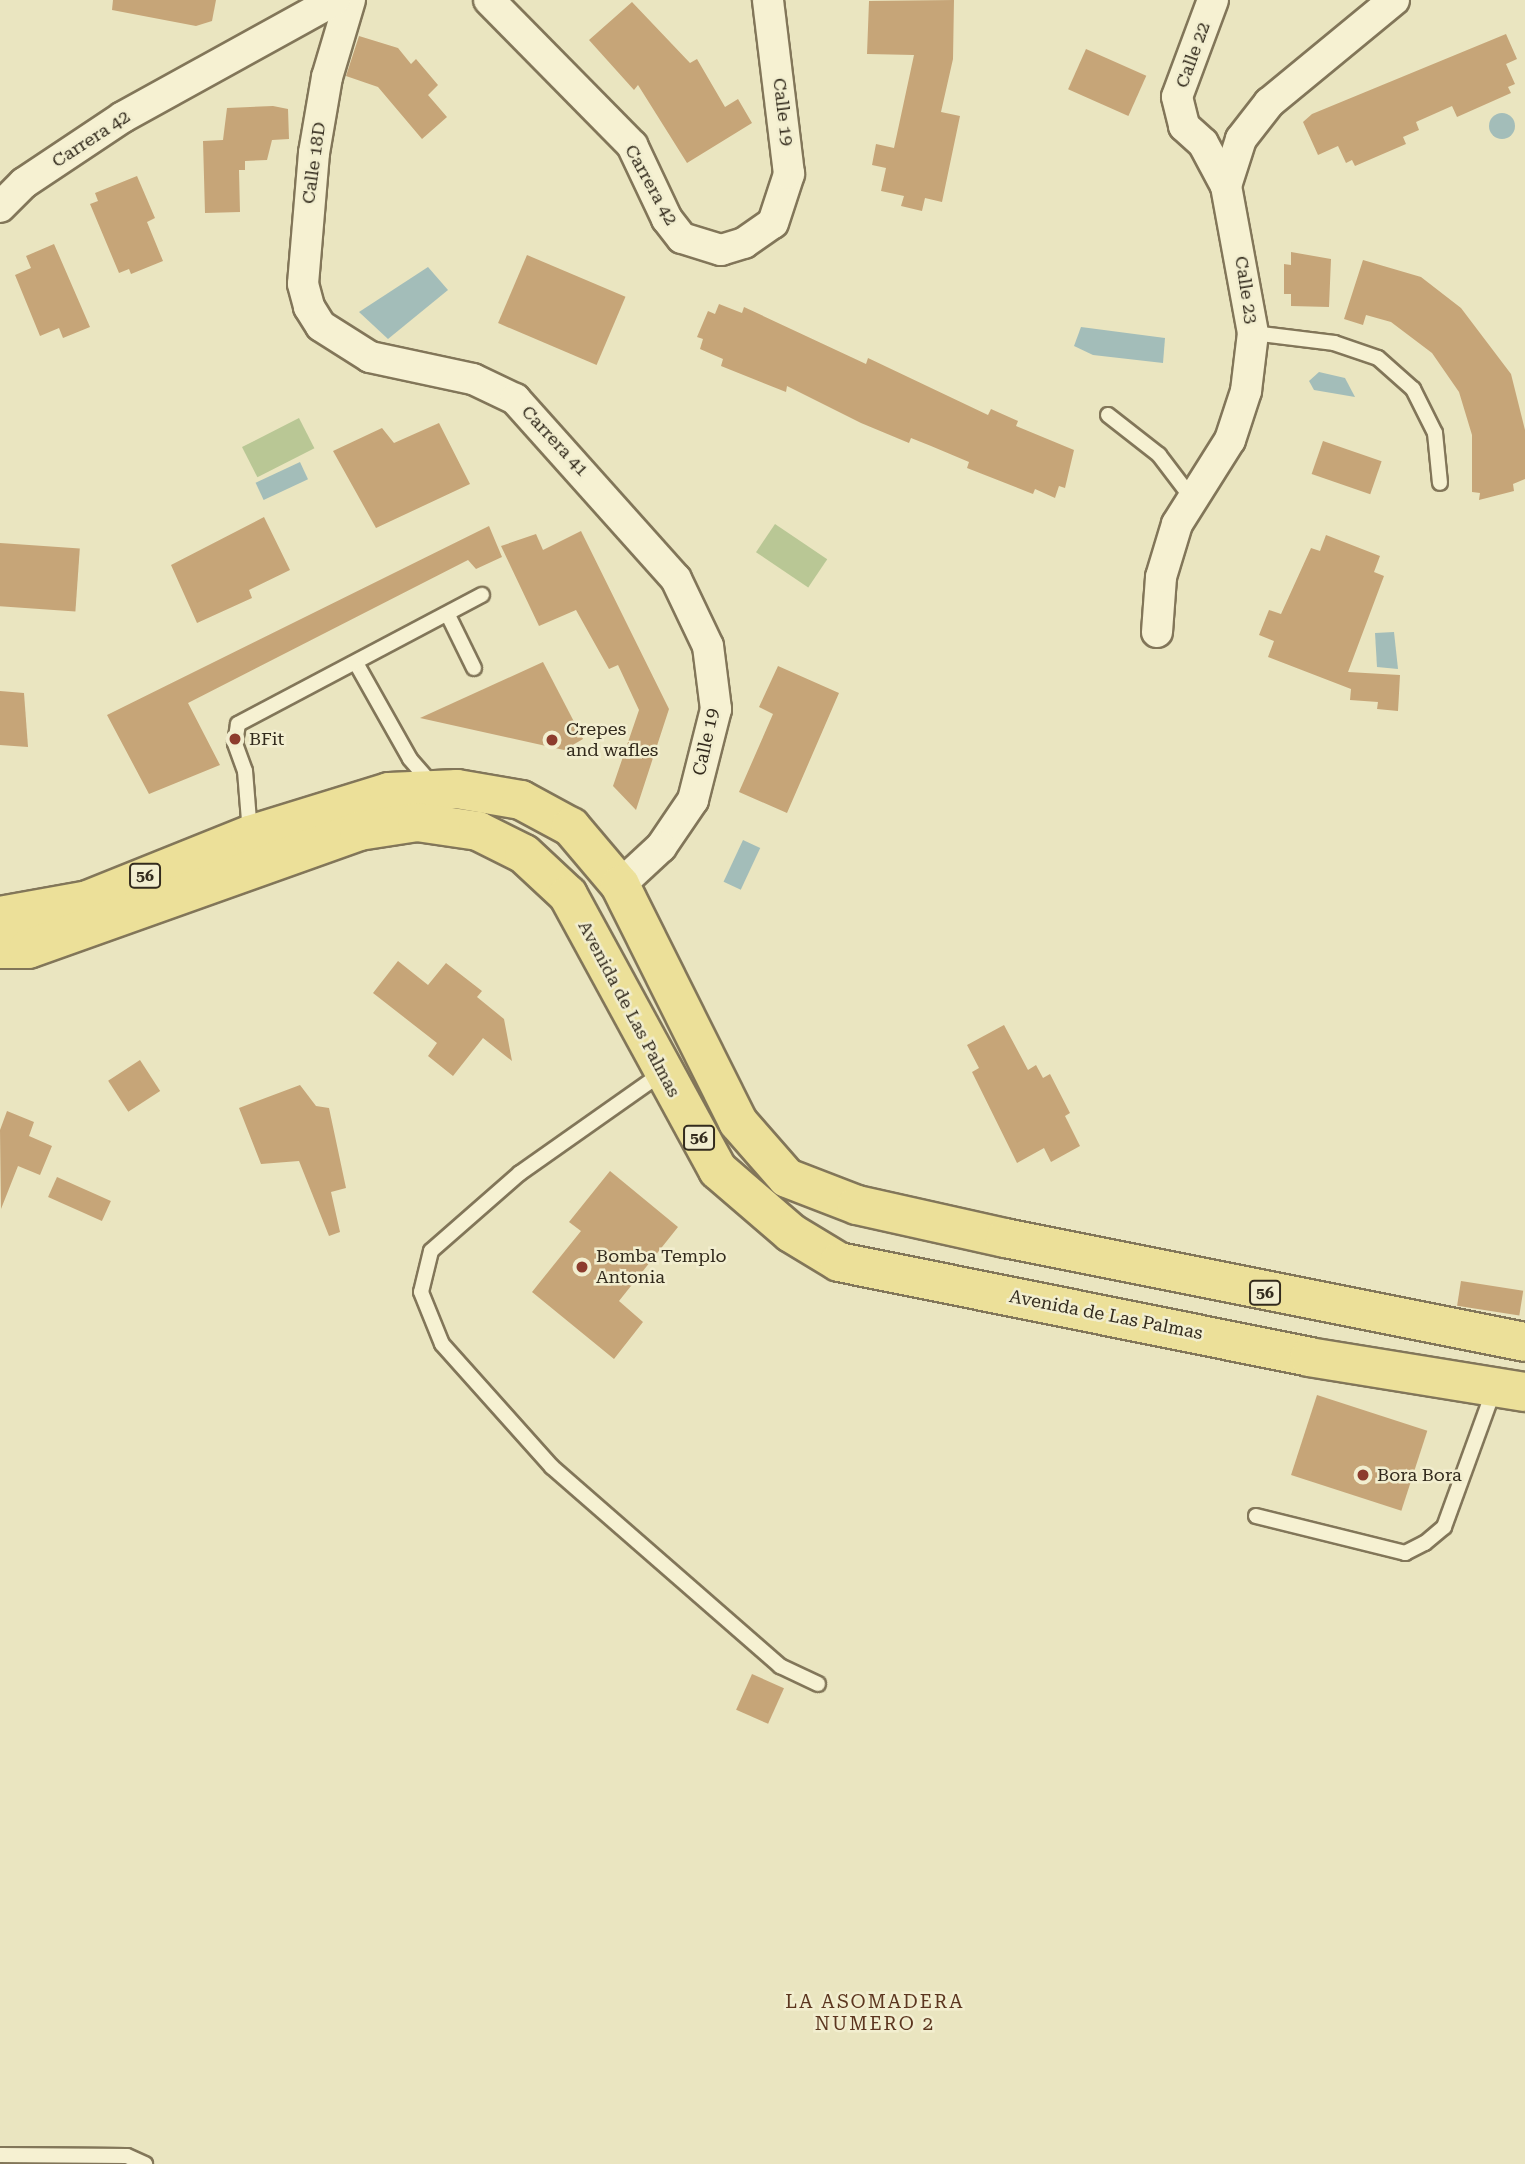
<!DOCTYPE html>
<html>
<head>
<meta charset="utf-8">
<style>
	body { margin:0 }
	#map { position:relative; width:1525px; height:2164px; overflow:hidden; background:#eae5c0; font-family:"Roboto Serif",serif }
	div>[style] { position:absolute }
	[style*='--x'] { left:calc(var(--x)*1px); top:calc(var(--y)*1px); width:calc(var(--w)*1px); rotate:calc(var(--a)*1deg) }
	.green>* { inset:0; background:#b9c795; transform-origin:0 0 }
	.water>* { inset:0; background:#a3bdb9; transform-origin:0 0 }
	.round { border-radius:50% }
	.building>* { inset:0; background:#c6a578; transform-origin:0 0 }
	.roads { filter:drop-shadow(2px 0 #827659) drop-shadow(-2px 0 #827659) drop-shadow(0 2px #827659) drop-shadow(0 -2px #827659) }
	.lane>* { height:14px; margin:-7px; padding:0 7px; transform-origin:7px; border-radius:7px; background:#f6f1d2 }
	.street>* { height:30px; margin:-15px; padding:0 15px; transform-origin:15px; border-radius:15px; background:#f6f1d2 }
	.primary>* { height:38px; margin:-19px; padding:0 19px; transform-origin:19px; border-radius:19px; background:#ece099 }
	.dots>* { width:19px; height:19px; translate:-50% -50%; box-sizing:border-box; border:4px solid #f2eecf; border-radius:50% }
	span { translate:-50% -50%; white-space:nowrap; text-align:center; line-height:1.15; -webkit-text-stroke:5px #f2eecf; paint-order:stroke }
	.shield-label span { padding:2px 5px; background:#f2eecf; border:2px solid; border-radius:5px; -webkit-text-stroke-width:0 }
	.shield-label { font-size:16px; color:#332b1d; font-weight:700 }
	.street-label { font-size:18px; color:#332b1d }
	.poi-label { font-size:18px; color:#332b1d }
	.left { translate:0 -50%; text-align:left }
	.neighbourhood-label { font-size:19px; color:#5c361f; letter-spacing:2px }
</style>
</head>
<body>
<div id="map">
	<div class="green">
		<div style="left:299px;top:418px;width:34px;height:64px;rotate:63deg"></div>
		<div style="left:775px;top:524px;width:63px;height:34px;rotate:34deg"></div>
	</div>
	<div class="water">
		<div class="round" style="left:1489px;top:113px;width:26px;height:26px"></div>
		<div style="clip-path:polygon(428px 267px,448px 290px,388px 339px,359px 312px)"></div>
		<div style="clip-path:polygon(1081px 327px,1165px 338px,1163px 363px,1093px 355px,1074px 346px)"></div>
		<div style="clip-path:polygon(1319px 372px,1345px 378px,1355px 397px,1314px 390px,1309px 381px)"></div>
		<div style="left:300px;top:462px;width:19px;height:49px;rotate:65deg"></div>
		<div style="clip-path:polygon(1394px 632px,1398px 669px,1377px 667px,1375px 633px)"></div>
		<div style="left:743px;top:840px;width:19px;height:46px;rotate:25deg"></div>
	</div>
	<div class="building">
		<div style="clip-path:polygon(113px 0,216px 0,212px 21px,196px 26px,112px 10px)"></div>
		<div style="clip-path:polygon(954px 0,953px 59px,941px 112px,960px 116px,942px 202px,925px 198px,922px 211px,901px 206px,904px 196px,881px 191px,886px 168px,872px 165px,876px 144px,894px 148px,914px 55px,867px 54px,869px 1px)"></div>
		<div style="clip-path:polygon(632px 2px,690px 63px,697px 59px,725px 107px,738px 99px,752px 123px,687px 163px,638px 85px,634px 90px,589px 40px)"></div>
		<div style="clip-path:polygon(1506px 34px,1517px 59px,1506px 64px,1515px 84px,1508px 87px,1511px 93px,1457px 117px,1452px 106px,1416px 122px,1419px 130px,1403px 137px,1406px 144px,1355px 166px,1352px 160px,1346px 163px,1338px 146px,1318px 155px,1303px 122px,1312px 114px)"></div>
		<div style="clip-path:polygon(359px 36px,398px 48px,411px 64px,416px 59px,438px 85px,428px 95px,447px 117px,422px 139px,378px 87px,346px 76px)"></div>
		<div style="left:1086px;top:49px;width:66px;height:44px;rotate:24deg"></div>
		<div style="clip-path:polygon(273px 106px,288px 109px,289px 139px,272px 140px,267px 160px,245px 161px,245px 170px,239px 170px,240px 212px,205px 213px,203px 141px,223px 140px,227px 108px)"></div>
		<div style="clip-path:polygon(137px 176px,155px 218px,147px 222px,163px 261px,131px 274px,129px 269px,119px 273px,90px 204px,98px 201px,95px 193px)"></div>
		<div style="clip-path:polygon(54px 244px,90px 327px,63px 338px,59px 328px,40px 336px,15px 275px,31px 268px,26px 256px)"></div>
		<div style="clip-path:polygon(1291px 252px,1331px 259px,1329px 307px,1291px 306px,1291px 294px,1284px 294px,1284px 264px,1291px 265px)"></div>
		<div style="left:527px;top:255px;width:107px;height:74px;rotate:23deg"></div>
		<div style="clip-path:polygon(1363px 260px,1421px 277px,1461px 308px,1511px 374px,1525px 430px,1525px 479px,1513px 484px,1514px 491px,1479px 500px,1480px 493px,1472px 492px,1472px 435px,1459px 392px,1432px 353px,1391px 322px,1366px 315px,1363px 325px,1344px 319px)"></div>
		<div style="clip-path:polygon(719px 304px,742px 313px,744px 307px,866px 364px,868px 358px,988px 415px,991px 409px,1018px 421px,1016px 426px,1074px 450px,1065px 488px,1059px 486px,1055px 498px,1035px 489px,1033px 494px,967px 468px,969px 462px,931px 446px,911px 438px,909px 443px,861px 423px,787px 386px,786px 392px,721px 366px,723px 359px,700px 349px,703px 339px,697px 337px,708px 311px,715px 314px)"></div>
		<div style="clip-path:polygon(439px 423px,470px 484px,376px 528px,333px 451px,382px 428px,394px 443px)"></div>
		<div style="left:1323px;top:441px;width:62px;height:35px;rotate:19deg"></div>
		<div style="clip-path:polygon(264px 517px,290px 570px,249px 590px,252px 598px,197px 623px,171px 565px)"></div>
		<div style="clip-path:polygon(489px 526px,502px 557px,476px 569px,468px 560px,188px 703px,220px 765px,149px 794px,107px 715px)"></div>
		<div style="clip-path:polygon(581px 531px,669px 709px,636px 810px,613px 786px,639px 710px,618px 665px,609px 669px,576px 610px,539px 626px,501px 546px,536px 534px,543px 550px)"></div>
		<div style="clip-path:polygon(1326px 535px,1380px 556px,1374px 572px,1384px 576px,1348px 672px,1400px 675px,1398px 711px,1377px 709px,1378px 702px,1350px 700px,1351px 689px,1268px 657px,1274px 641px,1259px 635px,1269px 610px,1281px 614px,1311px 548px,1320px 551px)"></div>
		<div style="left:0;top:543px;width:80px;height:63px;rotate:4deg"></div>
		<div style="clip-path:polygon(543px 662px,583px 739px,564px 750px,420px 718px)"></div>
		<div style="clip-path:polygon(778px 666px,839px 693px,787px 813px,739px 792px,773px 714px,759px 707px)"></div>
		<div style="clip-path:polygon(0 691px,24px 693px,28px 747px,0 745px)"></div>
		<div style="clip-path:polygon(398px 961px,428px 985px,446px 963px,482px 991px,477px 997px,504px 1019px,512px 1061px,483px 1038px,453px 1076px,428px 1056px,437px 1043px,373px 993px)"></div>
		<div style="clip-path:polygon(1004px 1025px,1028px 1070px,1036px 1065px,1043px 1078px,1050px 1074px,1070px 1113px,1065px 1116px,1080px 1146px,1051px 1162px,1044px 1148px,1017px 1163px,972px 1072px,979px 1068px,967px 1045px)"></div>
		<div style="left:140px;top:1060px;width:37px;height:38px;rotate:57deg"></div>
		<div style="clip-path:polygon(300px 1085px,316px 1106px,329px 1108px,346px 1188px,331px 1192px,340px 1232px,329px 1236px,299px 1161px,261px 1164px,239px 1108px)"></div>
		<div style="clip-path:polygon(7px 1111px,34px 1122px,29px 1136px,52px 1146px,40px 1175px,18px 1166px,1px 1209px,0 1130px)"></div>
		<div style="clip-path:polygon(610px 1171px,678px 1227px,619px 1301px,643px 1322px,614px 1359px,532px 1292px,581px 1231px,569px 1222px)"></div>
		<div style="left:57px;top:1177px;width:59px;height:22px;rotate:24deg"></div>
		<div style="left:1461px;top:1281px;width:63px;height:25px;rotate:9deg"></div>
		<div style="left:1317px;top:1395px;width:116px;height:84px;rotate:18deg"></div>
		<div style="left:752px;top:1674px;width:35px;height:39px;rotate:24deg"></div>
	</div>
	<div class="roads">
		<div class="lane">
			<div style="--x:1253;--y:333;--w:82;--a:7"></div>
			<div style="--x:1334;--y:343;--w:46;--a:18.8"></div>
			<div style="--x:1378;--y:358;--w:47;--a:41.5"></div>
			<div style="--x:1413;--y:389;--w:49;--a:63.4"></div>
			<div style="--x:1435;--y:433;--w:50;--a:84.3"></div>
			<div style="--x:1108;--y:415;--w:65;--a:38.1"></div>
			<div style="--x:1159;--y:455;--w:53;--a:52.7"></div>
			<div style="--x:448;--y:615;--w:59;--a:63.9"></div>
			<div style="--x:356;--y:663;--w:110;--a:60.6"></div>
			<div style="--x:410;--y:759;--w:32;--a:49"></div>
			<div style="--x:250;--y:833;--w:62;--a:-94.6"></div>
			<div style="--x:245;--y:771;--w:30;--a:-110"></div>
			<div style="--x:235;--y:743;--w:19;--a:-81"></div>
			<div style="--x:238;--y:724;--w:276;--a:-27.9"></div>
			<div style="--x:662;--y:1073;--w:174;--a:144.8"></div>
			<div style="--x:520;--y:1173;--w:118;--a:138.8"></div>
			<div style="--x:431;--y:1251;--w:42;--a:103.7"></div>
			<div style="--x:421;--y:1292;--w:56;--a:68"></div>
			<div style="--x:442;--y:1344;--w:165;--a:48.2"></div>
			<div style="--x:552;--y:1467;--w:303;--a:41.1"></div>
			<div style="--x:780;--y:1666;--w:42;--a:25.3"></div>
			<div style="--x:1256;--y:1516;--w:154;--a:13.9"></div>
			<div style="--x:1405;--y:1553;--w:22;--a:-27"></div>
			<div style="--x:1425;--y:1543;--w:25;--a:-40"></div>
			<div style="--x:1444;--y:1527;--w:149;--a:-70"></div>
			<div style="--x:0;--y:2155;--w:127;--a:0.5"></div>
			<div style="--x:127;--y:2156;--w:20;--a:24"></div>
		</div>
		<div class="street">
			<div style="--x:350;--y:0;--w:80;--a:106.6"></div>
			<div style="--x:327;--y:77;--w:77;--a:99.7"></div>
			<div style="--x:314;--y:153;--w:131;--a:94.8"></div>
			<div style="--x:303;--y:284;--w:24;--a:75"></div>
			<div style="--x:309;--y:307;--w:22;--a:58"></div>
			<div style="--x:321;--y:326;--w:58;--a:32.3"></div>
			<div style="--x:370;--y:357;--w:105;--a:12.1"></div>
			<div style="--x:473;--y:379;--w:47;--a:25.5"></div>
			<div style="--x:515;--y:399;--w:241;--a:48.2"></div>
			<div style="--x:676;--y:579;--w:74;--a:64.5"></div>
			<div style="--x:708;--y:646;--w:64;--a:82.8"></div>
			<div style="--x:716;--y:709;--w:94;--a:104.2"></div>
			<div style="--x:693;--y:800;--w:57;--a:124.2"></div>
			<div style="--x:661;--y:847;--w:56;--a:137.2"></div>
			<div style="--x:489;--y:0;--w:204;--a:45.4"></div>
			<div style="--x:632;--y:145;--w:82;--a:64.7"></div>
			<div style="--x:667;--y:219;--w:24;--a:52"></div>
			<div style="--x:682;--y:238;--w:41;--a:17.1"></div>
			<div style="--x:721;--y:250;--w:24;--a:-17"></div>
			<div style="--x:744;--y:243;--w:35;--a:-35"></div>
			<div style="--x:773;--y:223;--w:52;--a:-71.9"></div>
			<div style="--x:789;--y:174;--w:175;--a:-96.9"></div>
			<div style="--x:1213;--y:0;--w:103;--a:110.4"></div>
			<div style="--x:1177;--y:97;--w:30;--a:76"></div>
			<div style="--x:1184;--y:126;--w:25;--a:42"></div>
			<div style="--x:1203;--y:143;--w:49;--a:61.9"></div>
			<div style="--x:0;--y:207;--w:34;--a:-45"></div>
			<div style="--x:24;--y:183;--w:119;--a:-33.7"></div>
			<div style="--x:123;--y:117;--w:242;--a:-28.9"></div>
			<div style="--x:1157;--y:632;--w:55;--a:-85.8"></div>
			<div style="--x:1161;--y:577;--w:55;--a:-73.2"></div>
			<div style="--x:1177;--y:524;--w:99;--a:-57.8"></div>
			<div style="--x:1230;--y:440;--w:52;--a:-71.9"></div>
			<div style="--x:1246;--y:391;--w:58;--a:-83.1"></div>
			<div style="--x:1253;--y:333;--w:149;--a:-100.4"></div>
			<div style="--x:1226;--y:186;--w:49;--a:-72.3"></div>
			<div style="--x:1241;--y:139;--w:46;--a:-52.1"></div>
			<div style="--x:1269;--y:103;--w:162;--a:-39.5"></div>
		</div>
		<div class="primary">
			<div style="--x:0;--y:916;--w:89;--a:-10.3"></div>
			<div style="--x:88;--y:900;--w:175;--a:-21.9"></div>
			<div style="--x:250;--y:835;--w:145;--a:-17.2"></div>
			<div style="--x:389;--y:792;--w:68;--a:-2.5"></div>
			<div style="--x:457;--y:789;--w:65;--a:9.8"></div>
			<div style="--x:521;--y:800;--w:57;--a:28.4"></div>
			<div style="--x:571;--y:827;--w:76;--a:49.8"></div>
			<div style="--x:620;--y:885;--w:265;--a:63.5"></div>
			<div style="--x:738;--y:1122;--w:74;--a:48.8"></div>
			<div style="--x:787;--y:1178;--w:75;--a:21.1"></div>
			<div style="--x:857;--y:1205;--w:152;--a:12.6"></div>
			<div style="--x:1005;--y:1238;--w:530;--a:11.31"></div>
			<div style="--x:0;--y:949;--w:28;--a:0"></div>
			<div style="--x:28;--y:949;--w:351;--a:-19.6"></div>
			<div style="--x:359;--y:831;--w:59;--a:-8.8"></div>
			<div style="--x:417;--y:822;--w:62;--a:8.4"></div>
			<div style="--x:478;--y:831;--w:51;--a:26.6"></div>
			<div style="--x:524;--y:854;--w:60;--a:43"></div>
			<div style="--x:568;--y:895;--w:313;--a:61.4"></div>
			<div style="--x:718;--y:1170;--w:96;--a:40.8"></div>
			<div style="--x:791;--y:1233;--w:56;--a:31.1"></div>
			<div style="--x:839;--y:1262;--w:480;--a:11.4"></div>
			<div style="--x:1309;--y:1357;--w:219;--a:9.2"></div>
		</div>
	</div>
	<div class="dots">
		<div style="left:235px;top:739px;background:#8d3c2d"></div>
		<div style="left:552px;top:740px;background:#8d3c2d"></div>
		<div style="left:582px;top:1267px;background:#8d3c2d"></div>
		<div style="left:1363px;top:1475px;background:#8d3c2d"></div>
	</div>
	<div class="shield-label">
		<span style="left:145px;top:876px">56</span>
		<span style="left:699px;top:1138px">56</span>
		<span style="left:1265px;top:1293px">56</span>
	</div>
	<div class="street-label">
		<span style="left:1193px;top:55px;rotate:-70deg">Calle 22</span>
		<span style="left:783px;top:112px;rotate:83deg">Calle 19</span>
		<span style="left:91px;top:139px;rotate:-33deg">Carrera 42</span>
		<span style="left:314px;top:163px;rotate:-82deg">Calle 18D</span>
		<span style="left:651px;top:185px;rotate:61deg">Carrera 42</span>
		<span style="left:1246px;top:290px;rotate:81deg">Calle 23</span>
		<span style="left:555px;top:441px;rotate:47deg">Carrera 41</span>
		<span style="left:706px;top:742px;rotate:-78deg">Calle 19</span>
		<span style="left:629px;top:1009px;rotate:62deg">Avenida de Las Palmas</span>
		<span style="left:1106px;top:1315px;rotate:11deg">Avenida de Las Palmas</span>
	</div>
	<div class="poi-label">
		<span class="left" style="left:566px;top:740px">Crepes<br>and wafles</span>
		<span class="left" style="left:249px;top:739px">BFit</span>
		<span class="left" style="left:596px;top:1267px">Bomba Templo<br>Antonia</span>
		<span class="left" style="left:1377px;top:1475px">Bora Bora</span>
	</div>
	<div class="neighbourhood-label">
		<span style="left:875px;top:2013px">LA ASOMADERA<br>NUMERO 2</span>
	</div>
</div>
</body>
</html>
